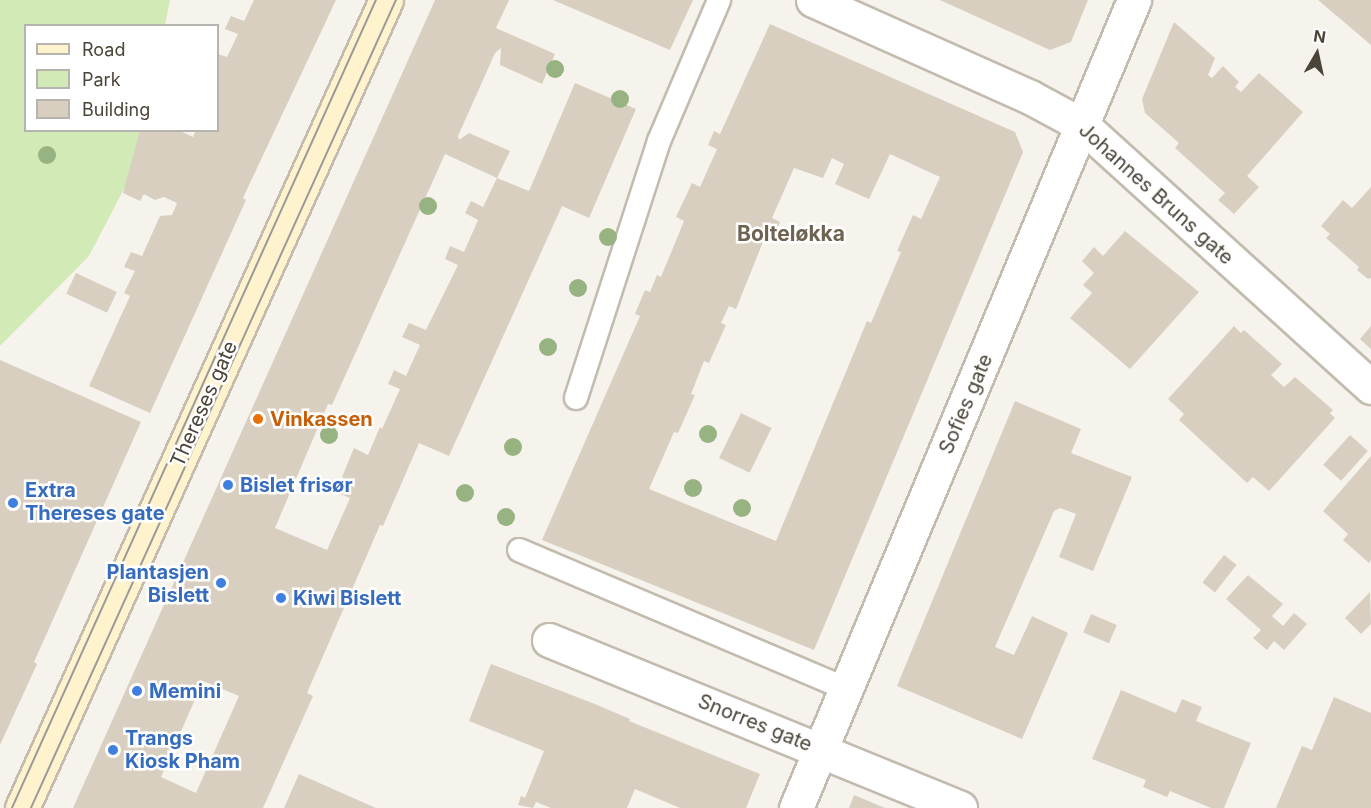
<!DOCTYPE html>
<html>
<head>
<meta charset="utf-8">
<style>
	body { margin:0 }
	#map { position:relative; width:1371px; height:808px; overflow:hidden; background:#f6f3ec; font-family:Inter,sans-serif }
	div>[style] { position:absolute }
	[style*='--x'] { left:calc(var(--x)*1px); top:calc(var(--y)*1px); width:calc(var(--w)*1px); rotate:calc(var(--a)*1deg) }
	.green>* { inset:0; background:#d2eab5 }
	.building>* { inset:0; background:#d8cfc1; transform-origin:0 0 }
	.roads { filter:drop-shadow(2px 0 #c2bbae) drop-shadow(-2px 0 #c2bbae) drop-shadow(0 2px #c2bbae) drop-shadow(0 -2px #c2bbae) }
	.service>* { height:22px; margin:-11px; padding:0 11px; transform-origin:11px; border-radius:11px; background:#fff }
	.minor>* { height:33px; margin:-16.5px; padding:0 16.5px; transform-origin:16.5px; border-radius:16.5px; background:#fff }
	.secondary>* { height:33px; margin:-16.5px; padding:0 16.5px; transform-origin:16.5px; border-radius:16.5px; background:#fff3cd }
	.tram>* { height:1.5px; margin:-0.75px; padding:0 0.75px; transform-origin:0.75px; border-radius:0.75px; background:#9a9a9a }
	.trees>* { width:18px; height:18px; margin:-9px; border-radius:50%; background:#97b381 }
	.dots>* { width:16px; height:16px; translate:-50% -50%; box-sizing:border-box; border:3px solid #fff; border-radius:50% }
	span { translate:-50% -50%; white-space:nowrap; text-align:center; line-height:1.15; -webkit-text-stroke:5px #fff; paint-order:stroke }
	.street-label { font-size:20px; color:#4b4439 }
	.food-label { font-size:20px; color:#c56008; font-weight:700 }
	.left { translate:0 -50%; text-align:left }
	.shop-label { font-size:20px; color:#366cbe; font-weight:700 }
	.right { translate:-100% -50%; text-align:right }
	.neighbourhood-label { font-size:21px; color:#6e6250; font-weight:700 }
	.legend { position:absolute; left:24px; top:24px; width:195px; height:108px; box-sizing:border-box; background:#fff; border:2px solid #b7b4b0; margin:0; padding:8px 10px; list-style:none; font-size:18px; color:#4b4439 }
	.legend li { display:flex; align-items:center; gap:12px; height:30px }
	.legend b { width:30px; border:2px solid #b7b4b0 }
	.north { position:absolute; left:1287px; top:24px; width:60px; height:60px; -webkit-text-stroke:4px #fff; paint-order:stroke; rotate:9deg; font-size:16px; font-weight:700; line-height:24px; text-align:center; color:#4b4439 }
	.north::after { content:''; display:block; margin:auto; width:21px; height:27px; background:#4b4439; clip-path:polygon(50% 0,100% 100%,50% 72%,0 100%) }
</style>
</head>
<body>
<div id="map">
	<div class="green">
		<div style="clip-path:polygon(0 0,170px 0,165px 25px,26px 26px,26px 130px,141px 131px,126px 185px,89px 256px,0 346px)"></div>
	</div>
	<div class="building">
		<div style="clip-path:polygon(254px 0,336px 0,243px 198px,246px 200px,150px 413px,89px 386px,130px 296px,124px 293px,135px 271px,124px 267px,131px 252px,142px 256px,160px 216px,172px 215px,177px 203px,164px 197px,155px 200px,144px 194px,140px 201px,123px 193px,140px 130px,178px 130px,193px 137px,196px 130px,218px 130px,218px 54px,227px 57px,238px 34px,225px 29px,231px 16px,244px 21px)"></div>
		<div style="clip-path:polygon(evenodd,435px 0,509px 0,496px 28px,555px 54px,542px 84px,500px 65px,501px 48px,495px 53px,458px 136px,459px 140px,469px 133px,510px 151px,497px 178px,445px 154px,332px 405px,328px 404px,275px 528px,327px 550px,350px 498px,336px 492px,354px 448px,368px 455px,380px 427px,382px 429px,400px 389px,388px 384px,394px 370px,406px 376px,420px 345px,402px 337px,409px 323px,426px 330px,458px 265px,445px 259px,450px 246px,464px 252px,478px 220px,465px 213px,471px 201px,483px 207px,497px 178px,529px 191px,575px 83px,636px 109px,589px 218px,562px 206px,449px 456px,419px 443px,383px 526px,380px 525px,307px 693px,313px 696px,263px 808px,73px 808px,435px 0,203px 681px,239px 696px,196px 793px,161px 777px,203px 681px)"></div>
		<div style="clip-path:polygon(553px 0,693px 0,670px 50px)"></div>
		<div style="clip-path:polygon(940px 0,1088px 0,1071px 42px,1050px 50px)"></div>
		<div style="clip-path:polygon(1318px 0,1371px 0,1371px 45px)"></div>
		<div style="clip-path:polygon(1174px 22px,1215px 58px,1208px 75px,1212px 78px,1223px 66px,1239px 82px,1235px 87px,1241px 92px,1259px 73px,1303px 112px,1247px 176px,1259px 187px,1234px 214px,1218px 200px,1225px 193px,1175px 148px,1179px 143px,1145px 113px,1142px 99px)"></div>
		<div style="clip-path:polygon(evenodd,770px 24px,1015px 132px,1023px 152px,814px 650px,542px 540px,640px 316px,635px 314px,645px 290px,650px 292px,657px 275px,661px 277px,684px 221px,676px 217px,692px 183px,700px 187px,717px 149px,708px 145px,714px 131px,720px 134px,770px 24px,890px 154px,940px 177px,921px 219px,913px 215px,897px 251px,901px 252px,871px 323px,867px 321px,776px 541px,649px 489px,674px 432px,678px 433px,695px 395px,691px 394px,704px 361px,709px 363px,726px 325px,721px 323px,729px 306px,736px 309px,765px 237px,773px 240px,780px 222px,772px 218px,794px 168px,823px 178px,832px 158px,844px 164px,835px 184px,869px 199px,890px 154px)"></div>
		<div style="clip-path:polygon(1371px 187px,1371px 278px,1368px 279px,1357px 270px,1359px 267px,1326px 238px,1330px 234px,1321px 226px,1343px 200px,1352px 208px)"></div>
		<div style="clip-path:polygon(1125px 231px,1199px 292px,1130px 369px,1070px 318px,1092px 293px,1083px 285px,1094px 273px,1082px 261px,1094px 247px,1103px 256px)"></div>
		<div style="left:76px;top:273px;width:45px;height:23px;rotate:25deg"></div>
		<div style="clip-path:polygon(1234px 326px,1241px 333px,1244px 330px,1282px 364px,1271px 375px,1284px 387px,1295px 377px,1333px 410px,1330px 413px,1335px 418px,1269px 491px,1253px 477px,1247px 483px,1179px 420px,1184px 414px,1168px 399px)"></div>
		<div style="clip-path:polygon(1371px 326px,1371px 349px,1360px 339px)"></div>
		<div style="clip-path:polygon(0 360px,141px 422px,34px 662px,37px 664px,0 745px)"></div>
		<div style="clip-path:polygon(1015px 401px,1081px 429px,1071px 453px,1132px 477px,1093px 571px,1059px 557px,1076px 514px,1060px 508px,1054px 511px,995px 647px,1014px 655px,1032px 616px,1068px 633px,1022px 739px,897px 686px)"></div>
		<div style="left:741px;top:413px;width:34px;height:50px;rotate:26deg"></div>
		<div style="left:1350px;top:435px;width:24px;height:40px;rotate:42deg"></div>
		<div style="clip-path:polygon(1371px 456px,1371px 560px,1369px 563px,1343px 540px,1348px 534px,1323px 511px)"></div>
		<div style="left:1224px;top:555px;width:16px;height:35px;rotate:38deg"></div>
		<div style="clip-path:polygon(1248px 575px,1283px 604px,1272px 616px,1283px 626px,1294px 613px,1307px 624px,1284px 650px,1274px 641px,1267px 650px,1253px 638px,1261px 630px,1226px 599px)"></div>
		<div style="clip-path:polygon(1370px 592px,1371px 624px,1361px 634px,1345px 618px)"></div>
		<div style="left:1091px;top:614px;width:28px;height:20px;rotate:23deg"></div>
		<div style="clip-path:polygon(491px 664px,595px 704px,630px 719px,629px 721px,760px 774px,746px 808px,680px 808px,635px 789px,627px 808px,551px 808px,536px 802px,533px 808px,518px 805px,521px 796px,525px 798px,544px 751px,469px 721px)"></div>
		<div style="clip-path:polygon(1121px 690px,1176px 713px,1182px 699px,1202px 707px,1196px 721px,1251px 743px,1224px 808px,1211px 808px,1170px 791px,1167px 797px,1143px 787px,1146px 780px,1092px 759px)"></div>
		<div style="clip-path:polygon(1334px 697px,1371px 713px,1371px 808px,1276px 808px,1302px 746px,1312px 750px)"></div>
		<div style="clip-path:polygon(299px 774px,376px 808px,284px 808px)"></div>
		<div style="clip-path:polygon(854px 795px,885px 808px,849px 808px)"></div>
	</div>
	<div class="roads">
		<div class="service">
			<div style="--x:576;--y:398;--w:270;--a:-72.1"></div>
			<div style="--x:659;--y:141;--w:153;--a:-66.9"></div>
			<div style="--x:519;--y:550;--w:355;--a:23"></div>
		</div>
		<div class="minor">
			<div style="--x:813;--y:0;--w:238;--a:24.1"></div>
			<div style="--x:1030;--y:97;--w:59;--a:28.3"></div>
			<div style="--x:1082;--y:125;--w:390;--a:42.2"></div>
			<div style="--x:549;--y:640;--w:444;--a:22.2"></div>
			<div style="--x:796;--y:808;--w:876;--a:-67.3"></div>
		</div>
		<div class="secondary">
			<div style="--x:22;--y:808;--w:886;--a:-65.75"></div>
		</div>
	</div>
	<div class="tram">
		<div style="--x:12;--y:808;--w:886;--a:-65.75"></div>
		<div style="--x:31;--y:808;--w:887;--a:-65.69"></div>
	</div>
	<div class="trees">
		<div style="left:555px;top:69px"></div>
		<div style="left:620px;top:99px"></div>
		<div style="left:47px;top:155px"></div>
		<div style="left:428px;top:206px"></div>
		<div style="left:608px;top:237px"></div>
		<div style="left:578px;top:288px"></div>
		<div style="left:548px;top:347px"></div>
		<div style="left:708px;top:434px"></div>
		<div style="left:329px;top:435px"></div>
		<div style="left:513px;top:447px"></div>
		<div style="left:693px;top:488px"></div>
		<div style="left:465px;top:493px"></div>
		<div style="left:742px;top:508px"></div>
		<div style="left:506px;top:517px"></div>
	</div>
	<div class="dots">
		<div style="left:258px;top:419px;background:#e8710a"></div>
		<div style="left:228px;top:485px;background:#3f7fe0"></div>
		<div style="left:13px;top:503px;background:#3f7fe0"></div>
		<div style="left:221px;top:583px;background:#3f7fe0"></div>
		<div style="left:281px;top:598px;background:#3f7fe0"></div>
		<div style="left:137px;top:691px;background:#3f7fe0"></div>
		<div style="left:113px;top:750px;background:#3f7fe0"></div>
	</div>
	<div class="street-label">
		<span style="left:1156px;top:194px;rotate:42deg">Johannes Bruns gate</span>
		<span style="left:204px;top:404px;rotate:-66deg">Thereses gate</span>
		<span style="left:966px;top:404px;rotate:-67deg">Sofies gate</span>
		<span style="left:755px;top:723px;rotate:22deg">Snorres gate</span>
	</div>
	<div class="food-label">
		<span class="left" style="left:270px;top:419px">Vinkassen</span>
	</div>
	<div class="shop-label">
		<span class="left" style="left:240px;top:485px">Bislet frisør</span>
		<span class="left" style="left:25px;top:502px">Extra<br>Thereses gate</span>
		<span class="right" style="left:209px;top:584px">Plantasjen<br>Bislett</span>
		<span class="left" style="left:293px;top:598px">Kiwi Bislett</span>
		<span class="left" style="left:149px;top:691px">Memini</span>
		<span class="left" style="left:125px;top:750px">Trangs<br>Kiosk Pham</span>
	</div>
	<div class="neighbourhood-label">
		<span style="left:791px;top:234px">Bolteløkka</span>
	</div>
	<ul class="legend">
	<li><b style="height:8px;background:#fff3cd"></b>Road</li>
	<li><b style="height:16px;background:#d2eab5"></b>Park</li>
	<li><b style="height:16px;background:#d8cfc1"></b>Building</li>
	</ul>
	<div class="north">N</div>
</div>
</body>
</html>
